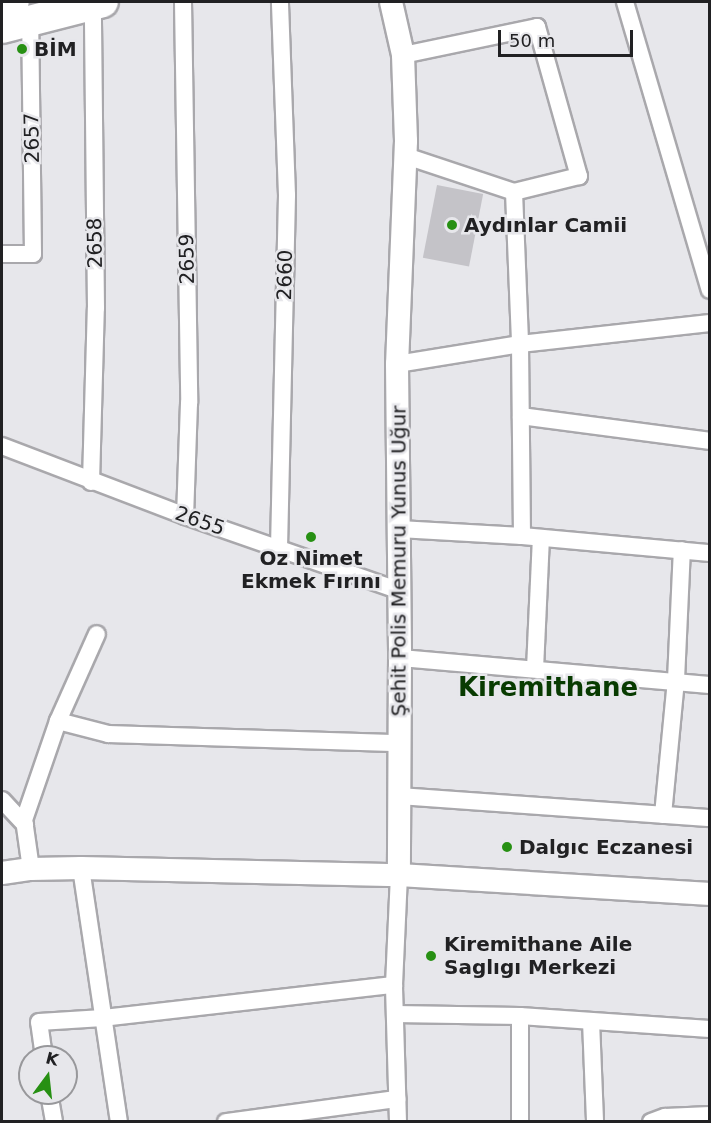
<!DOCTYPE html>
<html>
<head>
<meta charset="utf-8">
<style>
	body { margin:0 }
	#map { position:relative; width:711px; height:1123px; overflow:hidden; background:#e7e7eb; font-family:"DejaVu Sans",sans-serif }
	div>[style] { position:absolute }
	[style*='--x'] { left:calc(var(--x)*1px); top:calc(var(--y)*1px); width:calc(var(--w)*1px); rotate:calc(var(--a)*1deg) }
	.building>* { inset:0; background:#c4c3c8; transform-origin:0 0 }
	.roads { filter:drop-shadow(2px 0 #a9a8ac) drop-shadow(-2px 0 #a9a8ac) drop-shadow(0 2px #a9a8ac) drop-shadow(0 -2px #a9a8ac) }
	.street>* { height:16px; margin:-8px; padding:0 8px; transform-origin:8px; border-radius:8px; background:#fff }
	.secondary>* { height:22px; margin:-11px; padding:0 11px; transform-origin:11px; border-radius:11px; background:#fff }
	.highway>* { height:30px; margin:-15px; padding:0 15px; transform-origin:15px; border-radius:15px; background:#fff }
	.dots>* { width:16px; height:16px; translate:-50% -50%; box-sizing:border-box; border:3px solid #e7e7eb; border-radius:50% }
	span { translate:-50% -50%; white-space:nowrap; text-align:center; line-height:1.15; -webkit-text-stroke:5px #e7e7eb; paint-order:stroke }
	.poi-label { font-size:20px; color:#212123; font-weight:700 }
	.left { translate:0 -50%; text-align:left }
	.street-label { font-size:20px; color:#212123 }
	.district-label { font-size:26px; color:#083b01; font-weight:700 }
	.frame { position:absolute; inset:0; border:3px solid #212123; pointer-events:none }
	.north { position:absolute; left:18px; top:1045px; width:60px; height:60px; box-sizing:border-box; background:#e7e7eb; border:2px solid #98989b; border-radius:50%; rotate:15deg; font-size:16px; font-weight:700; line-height:24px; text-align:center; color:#212123 }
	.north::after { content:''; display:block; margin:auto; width:21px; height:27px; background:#279013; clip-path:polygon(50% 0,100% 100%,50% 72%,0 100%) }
	.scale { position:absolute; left:498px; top:30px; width:135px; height:27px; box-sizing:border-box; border:3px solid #212123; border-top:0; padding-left:8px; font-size:18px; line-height:21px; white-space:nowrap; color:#212123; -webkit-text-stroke:4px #e7e7eb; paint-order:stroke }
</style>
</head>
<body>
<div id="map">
	<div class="building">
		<div style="left:437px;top:185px;width:47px;height:74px;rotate:11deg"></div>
	</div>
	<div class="roads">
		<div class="street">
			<div style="--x:183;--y:2;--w:401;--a:89.1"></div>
			<div style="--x:189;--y:403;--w:113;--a:92"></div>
			<div style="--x:625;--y:2;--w:300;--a:73.6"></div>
			<div style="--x:403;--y:55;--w:137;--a:-11.8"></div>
			<div style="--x:537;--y:27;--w:155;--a:74.3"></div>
			<div style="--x:579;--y:176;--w:67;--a:166.2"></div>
			<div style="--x:406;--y:156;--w:114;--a:18.4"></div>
			<div style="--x:514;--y:192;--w:152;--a:87.7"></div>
			<div style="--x:520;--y:344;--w:192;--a:89.4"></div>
			<div style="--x:2;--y:254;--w:31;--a:0"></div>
			<div style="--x:33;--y:254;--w:233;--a:-90.7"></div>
			<div style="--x:397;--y:364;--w:125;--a:-9.2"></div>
			<div style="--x:520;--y:344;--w:191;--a:-6.3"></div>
			<div style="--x:521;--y:416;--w:191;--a:7.5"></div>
			<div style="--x:2;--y:446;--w:196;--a:20.9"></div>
			<div style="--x:185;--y:516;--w:228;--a:19.2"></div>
			<div style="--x:91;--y:482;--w:174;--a:-88.4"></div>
			<div style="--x:96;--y:308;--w:304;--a:-90.6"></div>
			<div style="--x:399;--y:529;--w:123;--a:3.3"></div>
			<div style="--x:522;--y:536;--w:189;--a:5.2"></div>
			<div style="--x:279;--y:548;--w:353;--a:-88.7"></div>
			<div style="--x:287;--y:195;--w:193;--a:-92.1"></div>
			<div style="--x:400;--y:658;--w:311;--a:5"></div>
			<div style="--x:535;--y:669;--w:131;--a:-87.4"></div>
			<div style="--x:58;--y:721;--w:52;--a:14.6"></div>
			<div style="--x:108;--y:734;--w:292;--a:1.8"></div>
			<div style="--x:400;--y:796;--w:311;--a:4.1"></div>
			<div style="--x:2;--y:800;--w:34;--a:47"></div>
			<div style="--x:663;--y:815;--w:136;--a:-84.5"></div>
			<div style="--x:676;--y:680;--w:130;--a:-87.4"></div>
			<div style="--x:81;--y:868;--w:257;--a:81.5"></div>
			<div style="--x:31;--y:869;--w:49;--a:-98.1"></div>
			<div style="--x:24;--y:820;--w:105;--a:-71"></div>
			<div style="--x:58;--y:721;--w:95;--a:-65.9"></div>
			<div style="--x:395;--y:1014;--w:125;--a:0.9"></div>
			<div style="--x:520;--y:1016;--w:190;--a:3.9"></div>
			<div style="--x:591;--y:1021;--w:101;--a:87.7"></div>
			<div style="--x:44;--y:1057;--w:35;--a:-98"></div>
			<div style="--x:39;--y:1022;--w:64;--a:-3.6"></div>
			<div style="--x:103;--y:1018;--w:293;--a:-6.5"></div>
			<div style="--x:49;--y:1093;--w:29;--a:80"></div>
			<div style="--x:226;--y:1122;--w:173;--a:-7.7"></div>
			<div style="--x:398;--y:1122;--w:137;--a:-91.7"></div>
			<div style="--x:394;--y:985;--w:110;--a:-87.4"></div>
			<div style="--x:520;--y:1122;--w:106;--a:-90"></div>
			<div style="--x:651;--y:1122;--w:15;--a:-20"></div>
			<div style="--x:665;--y:1117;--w:45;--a:-2.5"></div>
		</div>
		<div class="secondary">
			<div style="--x:391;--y:2;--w:54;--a:77.2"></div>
			<div style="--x:403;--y:55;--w:86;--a:88"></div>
			<div style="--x:406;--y:141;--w:223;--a:92.3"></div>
			<div style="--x:397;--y:364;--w:294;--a:89.4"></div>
			<div style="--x:400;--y:658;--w:217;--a:90.3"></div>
			<div style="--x:2;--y:873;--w:29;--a:-8"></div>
			<div style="--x:31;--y:869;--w:50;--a:-1.1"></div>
			<div style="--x:81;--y:868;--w:318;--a:1.3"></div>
			<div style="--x:399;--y:875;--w:312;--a:3.5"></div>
		</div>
		<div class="highway">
			<div style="--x:2;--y:5;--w:12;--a:-14"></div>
			<div style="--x:2;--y:28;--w:104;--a:-14.4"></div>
		</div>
	</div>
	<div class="dots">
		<div style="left:22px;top:49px;background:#279013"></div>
		<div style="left:452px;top:225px;background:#279013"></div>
		<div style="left:311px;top:537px;background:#279013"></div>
		<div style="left:507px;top:847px;background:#279013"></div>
		<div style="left:431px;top:956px;background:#279013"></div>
	</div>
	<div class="poi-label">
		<span class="left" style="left:34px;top:49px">BİM</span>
		<span class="left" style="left:464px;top:225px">Aydınlar Camii</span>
		<span style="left:311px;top:570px">Oz Nimet<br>Ekmek Fırını</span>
		<span class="left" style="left:519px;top:847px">Dalgıc Eczanesi</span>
		<span class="left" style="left:444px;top:956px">Kiremithane Aile<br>Saglıgı Merkezi</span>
	</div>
	<div class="street-label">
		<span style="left:32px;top:138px;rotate:-91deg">2657</span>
		<span style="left:95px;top:243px;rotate:-91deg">2658</span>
		<span style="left:187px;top:259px;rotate:-91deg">2659</span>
		<span style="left:285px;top:275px;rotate:-89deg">2660</span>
		<span style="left:200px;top:521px;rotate:19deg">2655</span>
		<span style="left:399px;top:561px;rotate:-90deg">Şehit Polis Memuru Yunus Uğur</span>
	</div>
	<div class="district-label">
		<span style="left:548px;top:688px">Kiremithane</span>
	</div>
	<div class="frame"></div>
	<div class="north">K</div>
	<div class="scale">50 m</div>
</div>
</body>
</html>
